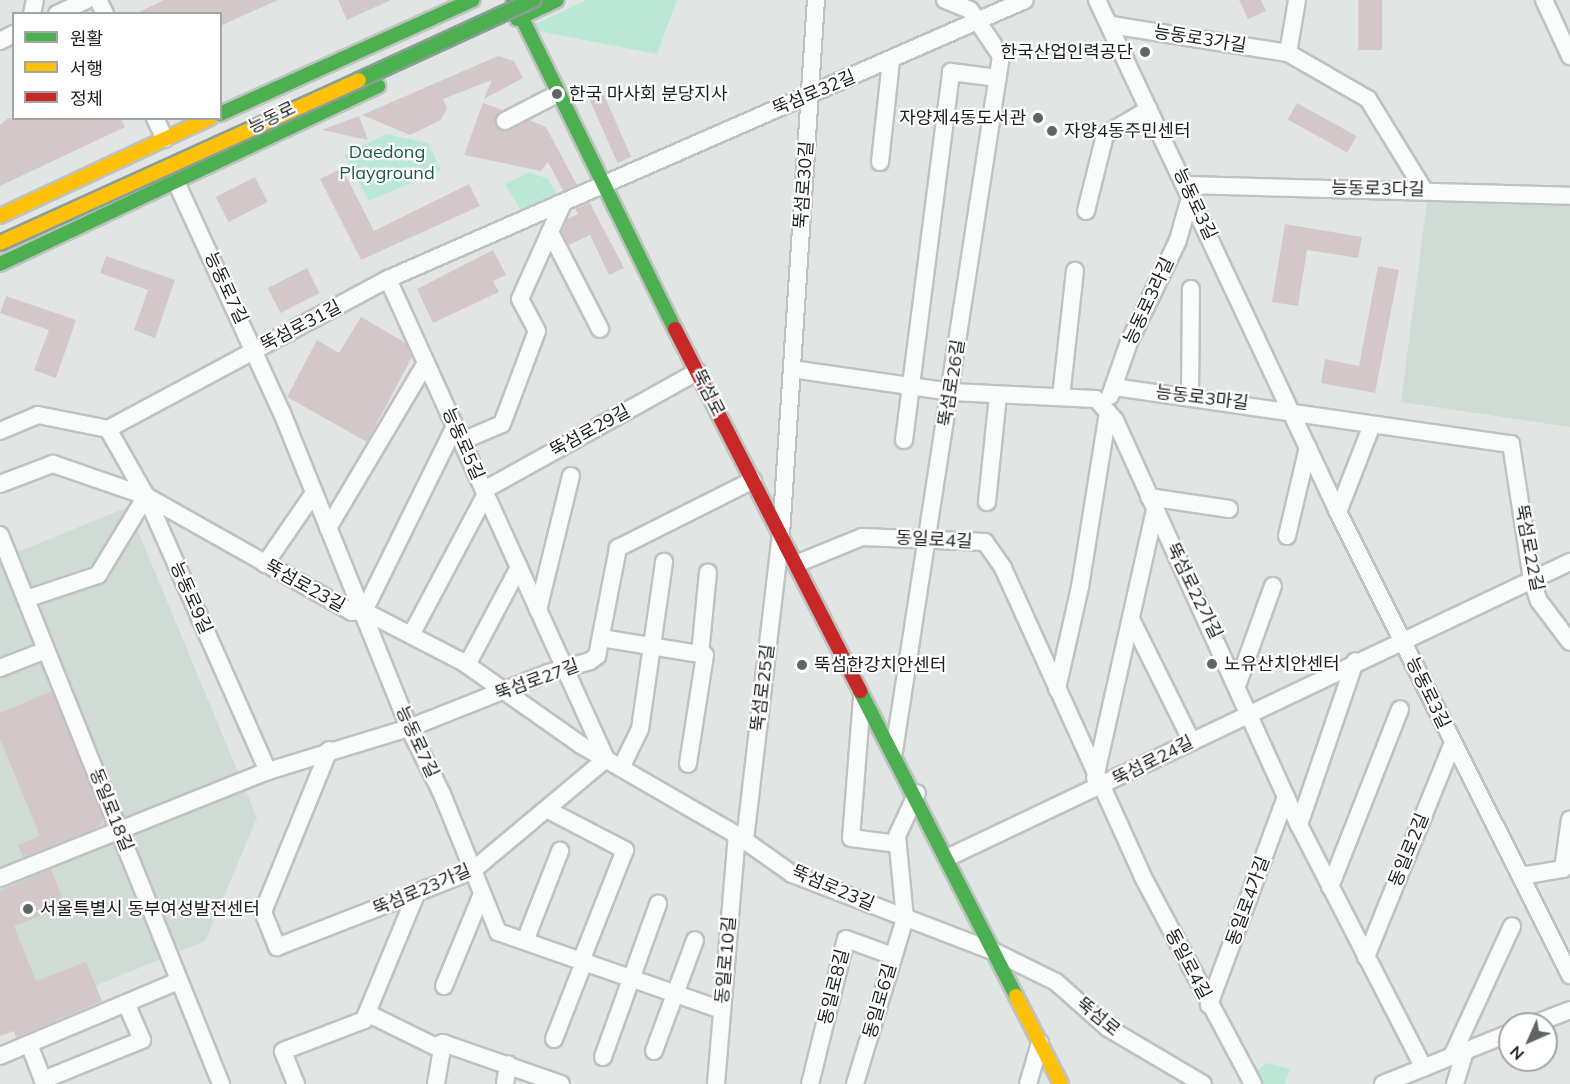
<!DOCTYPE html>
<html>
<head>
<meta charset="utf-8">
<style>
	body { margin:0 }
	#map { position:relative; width:1570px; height:1084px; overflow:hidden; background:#e1e6e4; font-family:Mulish,"Noto Sans KR",sans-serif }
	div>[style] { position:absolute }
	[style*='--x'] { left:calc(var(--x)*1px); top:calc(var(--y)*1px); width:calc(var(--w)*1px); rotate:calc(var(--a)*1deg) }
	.built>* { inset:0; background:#cfdcd6 }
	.green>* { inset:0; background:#bae7d6 }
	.building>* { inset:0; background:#d3c7ca; transform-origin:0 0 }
	.roads { filter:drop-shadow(2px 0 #bec2c0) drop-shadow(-2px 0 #bec2c0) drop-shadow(0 2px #bec2c0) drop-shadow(0 -2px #bec2c0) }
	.street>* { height:16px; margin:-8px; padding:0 8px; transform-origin:8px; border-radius:8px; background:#fafbfb }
	.fast>* { height:14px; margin:-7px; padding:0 7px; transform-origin:7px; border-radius:7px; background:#4caf50 }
	.slow>* { height:14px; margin:-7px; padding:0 7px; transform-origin:7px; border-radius:7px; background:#ffc107 }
	.jam>* { height:14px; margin:-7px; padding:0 7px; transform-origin:7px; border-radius:7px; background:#c62828 }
	.rail>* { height:7px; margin-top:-3.5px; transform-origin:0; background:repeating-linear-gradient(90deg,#fff 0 14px,#d1d2d1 0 28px); box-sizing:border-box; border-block:2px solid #d1d2d1 }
	.bridges { filter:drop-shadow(2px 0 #8a9e98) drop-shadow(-2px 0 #8a9e98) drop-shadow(0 2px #8a9e98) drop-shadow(0 -2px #8a9e98) }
	.fast-bridge>* { height:14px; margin:-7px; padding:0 7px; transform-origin:7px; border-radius:7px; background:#4caf50 }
	.slow-bridge>* { height:14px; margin:-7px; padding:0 7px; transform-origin:7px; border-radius:7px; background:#ffc107 }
	.dots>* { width:16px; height:16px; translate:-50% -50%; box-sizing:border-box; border:3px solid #fff; border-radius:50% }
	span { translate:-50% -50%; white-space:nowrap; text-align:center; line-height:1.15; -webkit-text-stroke:4.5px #fff; paint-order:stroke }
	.street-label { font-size:18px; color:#1a1e1c }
	.poi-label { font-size:18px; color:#1a1e1c }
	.right { translate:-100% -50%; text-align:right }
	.left { translate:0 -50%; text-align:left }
	.park-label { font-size:18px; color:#1b5b47 }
	.legend { position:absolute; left:12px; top:12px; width:210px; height:108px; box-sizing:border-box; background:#fff; border:2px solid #a3a5a4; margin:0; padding:8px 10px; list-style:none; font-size:18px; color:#1a1e1c }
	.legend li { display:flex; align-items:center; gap:12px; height:30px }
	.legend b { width:30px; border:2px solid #a3a5a4 }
	.north { position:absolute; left:1498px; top:1012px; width:60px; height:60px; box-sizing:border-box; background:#fff; border:2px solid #a3a5a4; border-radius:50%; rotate:225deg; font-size:16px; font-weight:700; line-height:24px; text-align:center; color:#1a1e1c }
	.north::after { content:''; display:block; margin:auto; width:21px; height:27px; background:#606462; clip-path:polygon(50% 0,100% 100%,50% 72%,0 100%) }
</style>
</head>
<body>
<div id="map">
	<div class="built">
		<div style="clip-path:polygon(1427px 201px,1570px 204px,1570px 427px,1401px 402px)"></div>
		<div style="clip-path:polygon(128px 507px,257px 818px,205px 941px,0 1025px,0 559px)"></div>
	</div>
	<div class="green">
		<div style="clip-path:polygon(587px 0,677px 0,657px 54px,538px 31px,535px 24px)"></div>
		<div style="clip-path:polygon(386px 134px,428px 143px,441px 170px,369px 201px,344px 155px)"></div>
		<div style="clip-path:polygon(530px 172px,548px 179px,559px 199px,523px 214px,505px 184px)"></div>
		<div style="clip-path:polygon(1267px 1063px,1290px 1069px,1285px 1084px,1258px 1084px,1253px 1074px)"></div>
	</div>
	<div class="building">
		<div style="clip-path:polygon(164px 0,278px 0,220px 26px,220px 14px,135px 14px)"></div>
		<div style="clip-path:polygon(338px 0,391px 0,347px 20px)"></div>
		<div style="clip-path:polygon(1239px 0,1261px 0,1266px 11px,1248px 19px)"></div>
		<div style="left:1358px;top:0;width:24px;height:50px"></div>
		<div style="clip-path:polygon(498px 56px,514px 61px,523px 78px,484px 99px,492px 80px,443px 99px,447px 108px,441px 120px,410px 135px,362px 115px)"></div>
		<div style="left:602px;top:91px;width:72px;height:15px;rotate:66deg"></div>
		<div style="clip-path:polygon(483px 103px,503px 110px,495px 120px,500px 130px,529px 120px,546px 127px,577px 185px,563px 191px,548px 162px,541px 171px,464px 155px)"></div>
		<div style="left:1297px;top:103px;width:68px;height:19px;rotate:29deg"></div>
		<div style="clip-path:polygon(359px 116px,368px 140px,322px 130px)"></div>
		<div style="clip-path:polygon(8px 118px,121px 118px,125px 127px,0 186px,0 125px)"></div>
		<div style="clip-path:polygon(342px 168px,374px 231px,469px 184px,480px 206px,361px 260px,320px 179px)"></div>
		<div style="left:255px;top:177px;width:28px;height:44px;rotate:63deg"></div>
		<div style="clip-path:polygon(590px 203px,624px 268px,609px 275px,590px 235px,569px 245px,562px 232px,567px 219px,578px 214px,575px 209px)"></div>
		<div style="clip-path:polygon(1285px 224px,1362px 237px,1358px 258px,1307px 250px,1298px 306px,1272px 302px)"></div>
		<div style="clip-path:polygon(493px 250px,506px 275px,493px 281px,499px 292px,433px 323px,417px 289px)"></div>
		<div style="clip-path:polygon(106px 256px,175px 280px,155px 338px,134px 330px,148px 290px,100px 273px)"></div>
		<div style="clip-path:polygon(1378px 266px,1399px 270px,1375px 393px,1321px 383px,1325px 359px,1359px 366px)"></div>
		<div style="left:307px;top:268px;width:28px;height:44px;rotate:63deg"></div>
		<div style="clip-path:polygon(6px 296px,76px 320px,56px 378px,34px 370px,49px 330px,0 313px)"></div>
		<div style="clip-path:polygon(361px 317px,406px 343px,412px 357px,367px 442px,287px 397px,317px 340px,339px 353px)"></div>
		<div style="clip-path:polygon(52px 691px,103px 819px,99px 827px,23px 857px,18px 845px,40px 836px,0 739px,0 713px)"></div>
		<div style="clip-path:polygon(51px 869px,66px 906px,14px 926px,36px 981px,86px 962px,102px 1001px,16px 1038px,14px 1031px,0 1036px,0 891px)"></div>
	</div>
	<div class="roads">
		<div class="street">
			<div style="--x:98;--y:0;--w:16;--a:63"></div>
			<div style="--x:1097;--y:0;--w:566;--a:64.79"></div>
			<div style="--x:1338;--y:512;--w:518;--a:63.39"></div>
			<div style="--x:1297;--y:0;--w:54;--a:99.6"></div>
			<div style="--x:1288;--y:53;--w:92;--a:29.9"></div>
			<div style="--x:1368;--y:99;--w:107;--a:58.4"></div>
			<div style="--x:1544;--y:0;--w:62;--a:65.1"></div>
			<div style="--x:32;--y:14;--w:14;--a:-78"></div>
			<div style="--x:57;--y:14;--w:33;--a:-25"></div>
			<div style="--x:1111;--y:25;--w:179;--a:9"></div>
			<div style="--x:0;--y:41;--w:16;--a:-27"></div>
			<div style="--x:155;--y:118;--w:23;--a:65"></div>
			<div style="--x:505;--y:121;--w:59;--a:-27.4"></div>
			<div style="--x:880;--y:162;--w:102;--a:-83.8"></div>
			<div style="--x:177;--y:184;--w:252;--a:65.4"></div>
			<div style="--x:282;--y:413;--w:340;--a:68"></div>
			<div style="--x:409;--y:728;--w:74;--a:63.4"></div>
			<div style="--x:442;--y:794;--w:149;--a:67.9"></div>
			<div style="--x:498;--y:932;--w:237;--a:19.2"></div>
			<div style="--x:1186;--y:185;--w:384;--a:1.6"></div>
			<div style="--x:1086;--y:211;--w:78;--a:-76"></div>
			<div style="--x:1105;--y:135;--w:51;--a:-30.6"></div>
			<div style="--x:550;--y:232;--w:109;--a:62.7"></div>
			<div style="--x:792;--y:369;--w:161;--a:8.2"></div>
			<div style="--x:951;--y:392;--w:145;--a:2.8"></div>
			<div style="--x:1096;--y:399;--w:28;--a:48"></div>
			<div style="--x:1115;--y:420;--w:445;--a:65.6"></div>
			<div style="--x:1299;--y:825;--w:273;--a:62.8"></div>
			<div style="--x:1114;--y:387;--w:401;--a:8.2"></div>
			<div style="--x:1511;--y:444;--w:138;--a:81.2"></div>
			<div style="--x:1532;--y:580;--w:22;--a:72"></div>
			<div style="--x:1539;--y:601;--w:51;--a:52.9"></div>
			<div style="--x:1190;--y:395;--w:106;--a:-89.5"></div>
			<div style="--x:1110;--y:396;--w:57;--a:-70.6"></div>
			<div style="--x:1129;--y:342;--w:113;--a:-64.3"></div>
			<div style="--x:1178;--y:240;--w:48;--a:-74.2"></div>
			<div style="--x:1061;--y:397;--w:127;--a:-83.7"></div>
			<div style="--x:108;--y:429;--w:77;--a:60.4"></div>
			<div style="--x:146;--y:496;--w:301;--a:66.1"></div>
			<div style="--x:0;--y:431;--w:41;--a:-22.8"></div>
			<div style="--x:38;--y:415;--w:71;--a:11.3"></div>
			<div style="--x:108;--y:429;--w:318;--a:-28.2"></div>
			<div style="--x:388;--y:279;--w:695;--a:-23.65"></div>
			<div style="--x:904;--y:440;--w:371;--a:-82.7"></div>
			<div style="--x:951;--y:72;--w:47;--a:7.3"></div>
			<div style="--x:462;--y:441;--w:43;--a:-23"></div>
			<div style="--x:502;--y:424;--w:99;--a:-69.4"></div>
			<div style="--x:537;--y:331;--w:36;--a:-118"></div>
			<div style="--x:520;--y:299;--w:105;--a:-65.9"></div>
			<div style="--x:0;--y:484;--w:57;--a:-20.7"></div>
			<div style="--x:53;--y:464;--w:98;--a:19"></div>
			<div style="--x:146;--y:496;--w:236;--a:29.4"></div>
			<div style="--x:352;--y:612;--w:12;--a:-5"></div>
			<div style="--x:364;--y:611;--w:111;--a:27.3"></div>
			<div style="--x:463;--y:662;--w:144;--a:35.1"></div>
			<div style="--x:581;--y:745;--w:180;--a:30"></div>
			<div style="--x:737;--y:835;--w:67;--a:35.3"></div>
			<div style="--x:792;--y:874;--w:215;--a:21"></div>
			<div style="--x:993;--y:951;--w:70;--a:26.2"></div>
			<div style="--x:1056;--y:982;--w:69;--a:41.5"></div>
			<div style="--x:1108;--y:1028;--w:110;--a:30.5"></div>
			<div style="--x:484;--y:490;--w:244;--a:-29"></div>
			<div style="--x:1149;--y:497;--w:81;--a:8.5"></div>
			<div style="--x:987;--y:502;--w:107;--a:-84.1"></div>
			<div style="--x:1338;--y:512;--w:93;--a:-68.7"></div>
			<div style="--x:328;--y:528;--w:192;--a:-59.3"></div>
			<div style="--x:0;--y:535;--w:592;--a:68.07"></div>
			<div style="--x:1287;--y:536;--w:91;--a:-76.7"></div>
			<div style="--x:265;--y:564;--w:86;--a:-55.4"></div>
			<div style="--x:796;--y:564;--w:71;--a:-22.2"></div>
			<div style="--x:862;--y:537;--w:123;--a:2.3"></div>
			<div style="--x:985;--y:542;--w:32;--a:55"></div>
			<div style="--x:1003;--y:568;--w:339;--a:65.6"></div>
			<div style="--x:1143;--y:877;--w:234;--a:62"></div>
			<div style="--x:26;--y:599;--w:76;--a:-18.4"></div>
			<div style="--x:98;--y:575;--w:92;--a:-58.7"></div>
			<div style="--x:538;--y:610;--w:138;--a:-76.2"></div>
			<div style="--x:364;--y:611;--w:206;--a:-63.8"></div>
			<div style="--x:1131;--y:619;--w:137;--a:63.6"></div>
			<div style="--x:411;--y:635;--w:160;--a:-62"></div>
			<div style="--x:601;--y:638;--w:105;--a:9.3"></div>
			<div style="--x:705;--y:655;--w:110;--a:98.9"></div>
			<div style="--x:700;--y:654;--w:82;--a:-84.4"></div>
			<div style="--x:467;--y:665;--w:111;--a:-62"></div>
			<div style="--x:0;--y:668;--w:49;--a:-21.4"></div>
			<div style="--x:1238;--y:683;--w:103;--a:-70.2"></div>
			<div style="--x:1057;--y:689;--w:105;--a:-77.3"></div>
			<div style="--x:1080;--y:587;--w:177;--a:-80.9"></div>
			<div style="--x:862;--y:698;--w:140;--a:94.5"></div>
			<div style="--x:851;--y:838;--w:47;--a:7.3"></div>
			<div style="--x:329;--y:750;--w:175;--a:112.2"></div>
			<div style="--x:263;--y:912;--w:38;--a:68"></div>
			<div style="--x:277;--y:947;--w:209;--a:-21.3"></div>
			<div style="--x:472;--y:871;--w:175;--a:-39.9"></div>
			<div style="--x:606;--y:759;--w:527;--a:-114.43"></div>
			<div style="--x:894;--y:751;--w:703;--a:-81.25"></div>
			<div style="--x:1001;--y:56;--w:55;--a:-124"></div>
			<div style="--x:970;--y:10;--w:27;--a:-158"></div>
			<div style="--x:621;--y:768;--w:43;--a:-64"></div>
			<div style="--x:640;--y:729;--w:169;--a:-81.8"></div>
			<div style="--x:1095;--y:778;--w:276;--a:-77.4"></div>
			<div style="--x:548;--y:810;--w:87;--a:27.5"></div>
			<div style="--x:625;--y:850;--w:119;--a:111.6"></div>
			<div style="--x:1299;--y:825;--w:173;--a:-71.1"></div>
			<div style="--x:745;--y:840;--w:307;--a:-83.3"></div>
			<div style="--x:781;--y:535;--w:536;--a:-86.26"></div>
			<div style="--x:949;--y:857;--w:688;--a:-25.41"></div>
			<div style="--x:1521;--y:876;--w:43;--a:-9.5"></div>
			<div style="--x:1563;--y:869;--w:50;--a:-82"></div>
			<div style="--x:0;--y:878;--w:289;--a:-21.8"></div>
			<div style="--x:268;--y:771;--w:147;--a:-17"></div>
			<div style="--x:409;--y:728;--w:149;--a:-21.6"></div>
			<div style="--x:548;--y:673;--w:44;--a:-15.9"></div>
			<div style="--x:590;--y:661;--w:9;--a:-36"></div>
			<div style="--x:597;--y:656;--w:110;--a:-79"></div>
			<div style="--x:618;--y:548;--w:151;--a:-26.7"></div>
			<div style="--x:1330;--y:887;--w:191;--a:-68.5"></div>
			<div style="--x:525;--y:941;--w:97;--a:-68.7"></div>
			<div style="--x:1366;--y:957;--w:231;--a:-67.9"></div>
			<div style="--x:444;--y:986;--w:100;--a:-67.6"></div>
			<div style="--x:1209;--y:1005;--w:222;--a:-69.7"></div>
			<div style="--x:369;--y:1014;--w:72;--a:26.2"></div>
			<div style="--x:434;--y:1046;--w:9;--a:-18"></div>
			<div style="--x:443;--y:1043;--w:42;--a:99.7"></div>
			<div style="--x:1534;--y:1024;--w:39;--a:-21"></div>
			<div style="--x:554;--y:1039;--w:83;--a:-68.7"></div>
			<div style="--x:443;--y:1043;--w:125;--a:19.2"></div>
			<div style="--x:29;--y:1044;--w:39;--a:69"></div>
			<div style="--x:43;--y:1080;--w:107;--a:-22"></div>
			<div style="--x:142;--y:1040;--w:40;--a:-113.4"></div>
			<div style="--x:654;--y:1051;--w:118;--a:-69.7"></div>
			<div style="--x:0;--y:1056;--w:193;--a:-22.8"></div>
			<div style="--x:1452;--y:1056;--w:143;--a:-65.2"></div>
			<div style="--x:603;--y:1057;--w:163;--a:-70.2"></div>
			<div style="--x:296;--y:1084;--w:35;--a:-112"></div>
			<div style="--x:283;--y:1051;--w:87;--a:-20.9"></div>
			<div style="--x:364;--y:1020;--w:133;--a:-67.5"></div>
			<div style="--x:505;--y:1084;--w:20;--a:-81"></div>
			<div style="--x:716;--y:1084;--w:250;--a:-85.2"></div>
			<div style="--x:810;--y:1084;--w:149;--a:-76.1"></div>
			<div style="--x:846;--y:939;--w:50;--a:19.9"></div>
			<div style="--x:855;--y:1084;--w:173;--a:-73.2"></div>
			<div style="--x:905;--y:918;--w:82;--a:-95.6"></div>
			<div style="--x:897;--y:836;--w:47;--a:-65.1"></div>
			<div style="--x:1028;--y:1084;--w:43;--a:-73.7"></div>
			<div style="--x:1383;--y:1084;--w:137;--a:-21.9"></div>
			<div style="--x:1455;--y:1084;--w:34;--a:-73"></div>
		</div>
		<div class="fast">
			<div style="--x:513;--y:0;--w:367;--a:63.8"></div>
			<div style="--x:517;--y:19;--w:44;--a:-25.4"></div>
			<div style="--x:220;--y:114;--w:277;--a:-24.3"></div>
			<div style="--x:0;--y:264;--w:418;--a:-25.2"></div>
			<div style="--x:860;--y:691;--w:343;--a:62.9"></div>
		</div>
		<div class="slow">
			<div style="--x:0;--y:216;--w:232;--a:-25"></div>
			<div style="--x:1016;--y:996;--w:99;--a:62.9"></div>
		</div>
		<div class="jam">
			<div style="--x:675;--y:329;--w:407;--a:62.9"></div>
		</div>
	</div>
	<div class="rail">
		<div style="--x:0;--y:243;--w:580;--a:-24.75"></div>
	</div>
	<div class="bridges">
		<div class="fast-bridge">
			<div style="--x:359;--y:80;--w:192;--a:-24.7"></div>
		</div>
		<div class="slow-bridge">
			<div style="--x:0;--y:243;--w:394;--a:-24.4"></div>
		</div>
	</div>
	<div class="dots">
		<div style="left:1145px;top:52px;background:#606462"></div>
		<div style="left:557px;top:94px;background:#606462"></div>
		<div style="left:1038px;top:118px;background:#606462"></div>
		<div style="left:1052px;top:131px;background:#606462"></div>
		<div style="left:1212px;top:664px;background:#606462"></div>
		<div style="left:802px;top:665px;background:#606462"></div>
		<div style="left:28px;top:909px;background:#606462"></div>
	</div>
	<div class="street-label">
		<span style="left:1200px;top:39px;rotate:9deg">능동로3가길</span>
		<span style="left:814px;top:93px;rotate:-23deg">뚝섬로32길</span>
		<span style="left:272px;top:118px;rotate:-26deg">능동로</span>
		<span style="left:804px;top:185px;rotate:-86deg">뚝섬로30길</span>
		<span style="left:1378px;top:189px;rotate:1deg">능동로3다길</span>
		<span style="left:1195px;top:204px;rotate:65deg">능동로3길</span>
		<span style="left:226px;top:288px;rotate:65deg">능동로7길</span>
		<span style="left:1149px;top:301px;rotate:-65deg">능동로3라길</span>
		<span style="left:301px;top:326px;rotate:-28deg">뚝섬로31길</span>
		<span style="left:952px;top:383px;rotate:-81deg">뚝섬로26길</span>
		<span style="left:708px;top:393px;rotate:63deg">뚝섬로</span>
		<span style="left:1202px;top:398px;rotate:7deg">능동로3마길</span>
		<span style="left:590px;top:431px;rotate:-29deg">뚝섬로29길</span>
		<span style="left:463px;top:444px;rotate:66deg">능동로5길</span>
		<span style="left:934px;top:540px;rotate:3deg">동일로4길</span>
		<span style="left:1529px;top:548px;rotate:79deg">뚝섬로22길</span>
		<span style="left:305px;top:586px;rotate:29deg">뚝섬로23길</span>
		<span style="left:1194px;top:591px;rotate:64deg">뚝섬로22가길</span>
		<span style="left:191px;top:598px;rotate:66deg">능동로9길</span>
		<span style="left:537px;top:680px;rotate:-20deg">뚝섬로27길</span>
		<span style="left:763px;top:688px;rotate:-83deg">뚝섬로25길</span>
		<span style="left:1428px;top:693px;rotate:64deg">능동로3길</span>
		<span style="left:417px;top:742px;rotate:65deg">능동로7길</span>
		<span style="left:1153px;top:761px;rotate:-27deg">뚝섬로24길</span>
		<span style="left:111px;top:810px;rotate:68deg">동일로18길</span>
		<span style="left:1409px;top:850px;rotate:-68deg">동일로2길</span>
		<span style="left:833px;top:888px;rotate:23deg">뚝섬로23길</span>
		<span style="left:422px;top:890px;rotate:-23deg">뚝섬로23가길</span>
		<span style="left:1248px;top:901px;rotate:-70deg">동일로4가길</span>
		<span style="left:726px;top:960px;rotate:-85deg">동일로10길</span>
		<span style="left:1188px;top:964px;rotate:62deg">동일로4길</span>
		<span style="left:834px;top:987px;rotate:-76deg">동일로8길</span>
		<span style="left:880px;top:1001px;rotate:-74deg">동일로6길</span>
		<span style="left:1098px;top:1017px;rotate:39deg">뚝섬로</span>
	</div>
	<div class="poi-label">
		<span class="right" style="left:1133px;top:52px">한국산업인력공단</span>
		<span class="left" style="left:569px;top:94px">한국 마사회 분당지사</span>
		<span class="right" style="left:1026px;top:118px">자양제4동도서관</span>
		<span class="left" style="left:1064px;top:131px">자양4동주민센터</span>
		<span class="left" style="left:1224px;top:664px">노유산치안센터</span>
		<span class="left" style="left:814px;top:665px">뚝섬한강치안센터</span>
		<span class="left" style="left:40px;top:909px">서울특별시 동부여성발전센터</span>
	</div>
	<div class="park-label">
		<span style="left:387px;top:163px">Daedong<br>Playground</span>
	</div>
	<ul class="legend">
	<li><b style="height:8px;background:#4caf50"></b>원활</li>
	<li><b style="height:8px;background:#ffc107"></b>서행</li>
	<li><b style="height:8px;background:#c62828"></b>정체</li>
	</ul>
	<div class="north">N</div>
</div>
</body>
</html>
